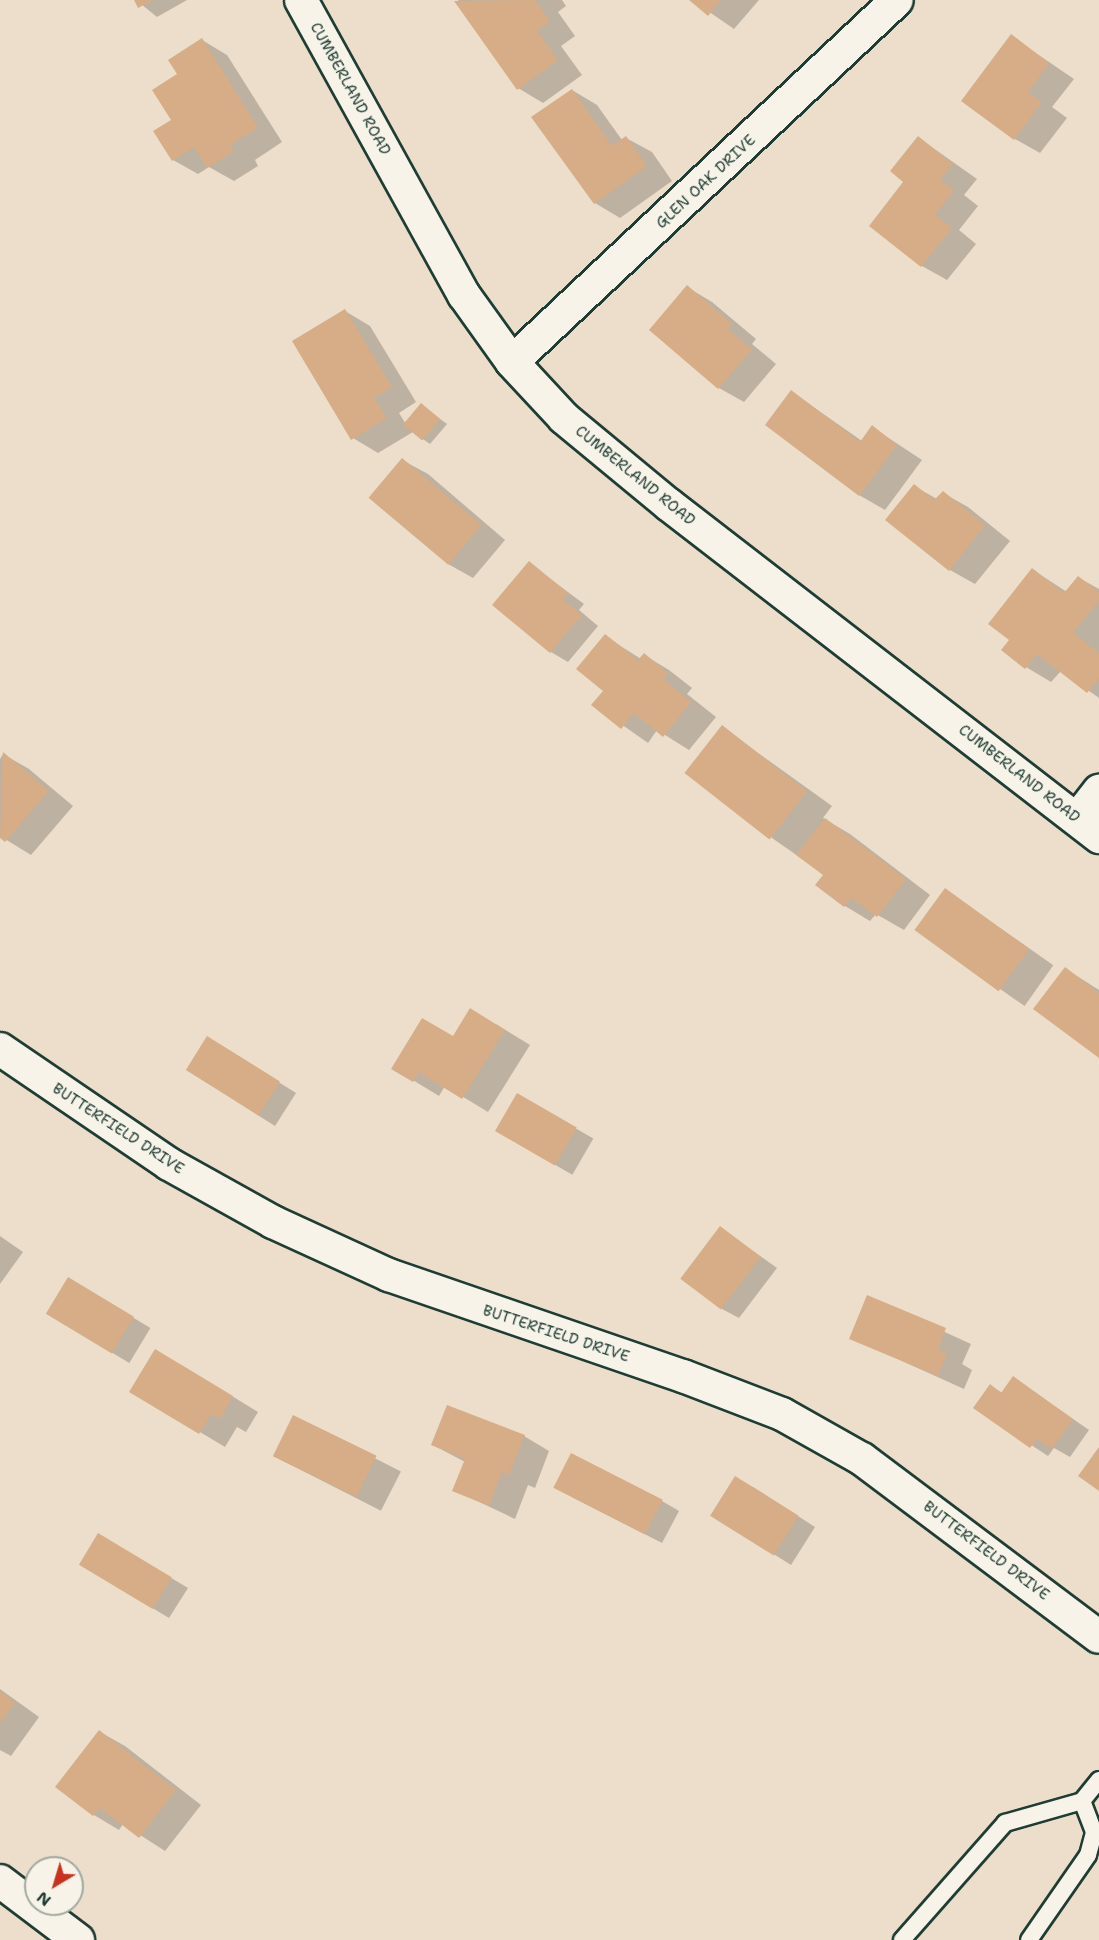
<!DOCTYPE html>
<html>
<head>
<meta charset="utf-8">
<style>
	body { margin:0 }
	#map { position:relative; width:1099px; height:1940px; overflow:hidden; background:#eddecb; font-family:"Shantell Sans",sans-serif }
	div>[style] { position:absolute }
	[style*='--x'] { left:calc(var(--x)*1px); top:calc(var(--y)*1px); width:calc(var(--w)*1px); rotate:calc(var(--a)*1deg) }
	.shadow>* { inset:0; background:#0003; transform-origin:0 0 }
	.building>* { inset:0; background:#d6ad87; transform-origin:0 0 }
	.roads { filter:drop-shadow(2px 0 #1f3d34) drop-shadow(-2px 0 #1f3d34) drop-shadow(0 2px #1f3d34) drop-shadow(0 -2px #1f3d34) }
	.service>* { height:16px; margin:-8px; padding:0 8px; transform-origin:8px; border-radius:8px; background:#f7f3e8 }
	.minor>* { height:32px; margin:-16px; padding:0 16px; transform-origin:16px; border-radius:16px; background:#f7f3e8 }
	span { translate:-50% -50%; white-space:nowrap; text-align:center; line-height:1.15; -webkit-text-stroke:6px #f7f3e8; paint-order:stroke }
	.street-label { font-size:15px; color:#1f3d34 }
	.north { position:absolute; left:24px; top:1856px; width:60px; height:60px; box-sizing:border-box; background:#f7f3e8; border:2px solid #a1aaa0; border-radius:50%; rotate:218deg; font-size:16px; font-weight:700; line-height:24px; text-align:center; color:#1f3d34 }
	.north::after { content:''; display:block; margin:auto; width:21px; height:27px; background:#c8321e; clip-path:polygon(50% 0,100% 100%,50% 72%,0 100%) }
</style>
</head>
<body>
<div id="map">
	<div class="shadow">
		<div style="clip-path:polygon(136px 0,187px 0,157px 17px)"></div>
		<div style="clip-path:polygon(459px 0,562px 0,566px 6px,558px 12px,575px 36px,561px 46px,582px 75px,543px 103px,518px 88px,456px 2px)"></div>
		<div style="clip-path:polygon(692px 0,759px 0,734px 29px)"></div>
		<div style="clip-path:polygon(1011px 36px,1074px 79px,1052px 107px,1067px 118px,1040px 153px,1015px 139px)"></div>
		<div style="clip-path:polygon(202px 40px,227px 55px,282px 142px,255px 160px,258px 166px,234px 181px,209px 167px,198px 174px,173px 160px,179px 75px)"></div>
		<div style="clip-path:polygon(572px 90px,597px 105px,622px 140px,626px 138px,652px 152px,672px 181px,620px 218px,595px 203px)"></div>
		<div style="clip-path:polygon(919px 138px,977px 179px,964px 195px,978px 206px,959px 230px,976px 244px,947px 280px,922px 266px,906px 182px)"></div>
		<div style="clip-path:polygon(687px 287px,712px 302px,756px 339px,752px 344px,776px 364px,744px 402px,719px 388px)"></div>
		<div style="clip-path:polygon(345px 311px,370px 326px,416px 402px,399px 413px,406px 424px,421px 405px,447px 424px,430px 444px,413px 432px,378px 453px,353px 438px)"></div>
		<div style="clip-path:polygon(792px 392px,862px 441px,872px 427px,922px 460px,885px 510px,859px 495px)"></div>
		<div style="clip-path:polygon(402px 460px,428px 474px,505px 540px,473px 578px,448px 564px)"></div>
		<div style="clip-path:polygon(914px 486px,937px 499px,943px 493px,968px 507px,1010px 541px,975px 584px,950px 570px)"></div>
		<div style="clip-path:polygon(529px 563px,584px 604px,579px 610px,598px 626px,568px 662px,551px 652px)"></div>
		<div style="clip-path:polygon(1033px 570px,1067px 592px,1079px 578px,1099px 589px,1099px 698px,1061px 671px,1051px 682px,1026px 667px,1011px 640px)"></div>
		<div style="clip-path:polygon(605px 636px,641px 659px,644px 655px,669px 670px,692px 688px,687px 694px,716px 717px,689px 750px,657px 730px,648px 743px,594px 705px,605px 690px)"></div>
		<div style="clip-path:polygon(722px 727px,832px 806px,823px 818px,850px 834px,930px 895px,904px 930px,876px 914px,870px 921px,845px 906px,817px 885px,825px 875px,772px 838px)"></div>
		<div style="clip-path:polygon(3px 754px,29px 769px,73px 806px,31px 855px,0 836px,0 759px)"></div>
		<div style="left:946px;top:890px;width:131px;height:50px;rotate:35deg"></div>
		<div style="clip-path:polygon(1066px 969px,1099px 990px,1099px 1056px)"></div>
		<div style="clip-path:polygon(496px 1024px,530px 1045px,488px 1112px,445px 1086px,439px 1096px,393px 1068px,454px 1038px)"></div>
		<div style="clip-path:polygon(224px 1048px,296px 1093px,275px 1126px,187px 1070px)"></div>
		<div style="left:518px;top:1095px;width:87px;height:42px;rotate:30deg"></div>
		<div style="clip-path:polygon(721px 1228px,777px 1268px,739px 1318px,722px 1309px)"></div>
		<div style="clip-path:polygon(0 1236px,23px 1252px,0 1284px)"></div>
		<div style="left:69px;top:1279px;width:95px;height:41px;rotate:31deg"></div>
		<div style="clip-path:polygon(868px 1297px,971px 1344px,962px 1364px,972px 1370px,964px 1389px,851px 1338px)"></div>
		<div style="clip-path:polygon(181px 1365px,258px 1412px,246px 1432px,237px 1427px,225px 1447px,131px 1391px)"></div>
		<div style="clip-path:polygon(1014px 1378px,1089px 1430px,1070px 1457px,1054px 1448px,1048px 1456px,975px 1408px,990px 1386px,1003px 1393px)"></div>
		<div style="left:294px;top:1417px;width:120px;height:44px;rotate:27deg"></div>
		<div style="clip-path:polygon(524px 1436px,549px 1451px,535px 1488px,528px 1485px,515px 1519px,454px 1490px,465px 1462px,433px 1445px)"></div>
		<div style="clip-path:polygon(753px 1487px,815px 1527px,791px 1565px,712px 1515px)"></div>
		<div style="clip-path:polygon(572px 1497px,662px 1501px,679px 1511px,662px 1543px)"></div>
		<div style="clip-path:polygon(116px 1545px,188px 1588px,169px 1618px,81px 1565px)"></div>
		<div style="clip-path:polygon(0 1689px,39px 1717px,11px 1756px,0 1750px)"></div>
		<div style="clip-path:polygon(100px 1732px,125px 1746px,201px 1805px,165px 1851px,123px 1824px,119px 1830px,94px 1815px)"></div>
	</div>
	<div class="building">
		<div style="clip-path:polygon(134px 0,153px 0,138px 8px)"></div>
		<div style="clip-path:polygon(535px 0,550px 21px,537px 31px,558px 60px,517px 90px,454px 1px)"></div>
		<div style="clip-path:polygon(689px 0,721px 0,708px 16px)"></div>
		<div style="clip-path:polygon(1011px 34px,1049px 63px,1028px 92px,1042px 102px,1014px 140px,961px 101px)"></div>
		<div style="clip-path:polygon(202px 38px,258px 128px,230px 145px,234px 151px,207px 168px,194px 147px,172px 161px,153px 131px,171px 120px,152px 90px,177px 74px,168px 60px)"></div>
		<div style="clip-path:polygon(572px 89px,612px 146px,626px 136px,647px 166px,594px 204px,531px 117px)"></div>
		<div style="clip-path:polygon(918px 136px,953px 164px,940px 180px,954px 190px,935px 215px,952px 228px,921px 267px,869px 226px,903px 182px,890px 171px)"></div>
		<div style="clip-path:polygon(687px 285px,732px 324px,728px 329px,752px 349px,718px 389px,649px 330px)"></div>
		<div style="clip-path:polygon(345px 309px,392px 387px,374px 398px,387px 418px,351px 440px,292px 341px)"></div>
		<div style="clip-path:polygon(791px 390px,860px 442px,872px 425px,897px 445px,859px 496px,765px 425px)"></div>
		<div style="left:421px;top:403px;width:25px;height:28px;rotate:40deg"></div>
		<div style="left:402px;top:458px;width:104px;height:52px;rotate:40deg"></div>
		<div style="clip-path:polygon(914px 484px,934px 500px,943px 491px,985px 525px,949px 571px,885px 520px)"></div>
		<div style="clip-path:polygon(529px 561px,568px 593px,563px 600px,582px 615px,550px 653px,492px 605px)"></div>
		<div style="clip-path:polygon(1032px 568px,1064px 593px,1078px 576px,1099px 592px,1099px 600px,1073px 633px,1099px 653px,1099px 678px,1087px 693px,1037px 654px,1025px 669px,1001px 650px,1009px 640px,988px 624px)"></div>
		<div style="clip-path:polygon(605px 634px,638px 660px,644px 653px,668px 673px,663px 679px,691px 702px,663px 737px,634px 713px,621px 729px,591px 705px,603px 691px,576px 669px)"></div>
		<div style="left:722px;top:725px;width:108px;height:61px;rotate:38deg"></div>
		<div style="clip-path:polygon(3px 752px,49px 791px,5px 842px,0 838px)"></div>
		<div style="clip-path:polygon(825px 818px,906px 879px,877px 917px,852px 898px,844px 907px,815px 885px,823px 875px,796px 855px)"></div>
		<div style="left:945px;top:888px;width:104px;height:52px;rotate:36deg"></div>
		<div style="clip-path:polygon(1065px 967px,1099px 993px,1099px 1058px,1033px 1009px)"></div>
		<div style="clip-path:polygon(470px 1008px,505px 1030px,462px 1099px,419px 1072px,413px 1082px,391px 1069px,422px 1018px,453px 1036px)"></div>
		<div style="left:207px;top:1036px;width:86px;height:40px;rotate:32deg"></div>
		<div style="left:517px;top:1093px;width:69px;height:44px;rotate:30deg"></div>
		<div style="left:720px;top:1226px;width:51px;height:66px;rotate:37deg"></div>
		<div style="left:68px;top:1277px;width:77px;height:43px;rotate:31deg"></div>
		<div style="clip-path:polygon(867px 1295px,946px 1328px,938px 1349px,947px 1354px,938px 1376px,849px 1339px)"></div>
		<div style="clip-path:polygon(155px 1349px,233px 1396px,220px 1419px,211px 1414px,199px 1434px,129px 1392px)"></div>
		<div style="clip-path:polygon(1013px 1376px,1073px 1419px,1052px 1449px,1037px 1439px,1030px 1448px,973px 1408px,990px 1384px,1001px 1393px)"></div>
		<div style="clip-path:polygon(447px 1405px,525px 1435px,509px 1475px,502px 1472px,489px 1506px,452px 1491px,465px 1459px,431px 1445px)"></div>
		<div style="left:293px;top:1415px;width:93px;height:46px;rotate:26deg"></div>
		<div style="clip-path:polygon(1099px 1447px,1099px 1491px,1078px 1476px)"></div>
		<div style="left:571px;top:1453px;width:103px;height:39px;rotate:27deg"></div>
		<div style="left:735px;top:1476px;width:75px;height:47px;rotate:32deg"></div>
		<div style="left:98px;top:1533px;width:86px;height:37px;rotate:31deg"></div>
		<div style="clip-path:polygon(0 1691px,15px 1702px,0 1723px)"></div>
		<div style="clip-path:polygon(99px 1730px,176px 1790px,139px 1838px,100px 1808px,93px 1816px,55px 1787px)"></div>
	</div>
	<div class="roads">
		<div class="service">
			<div style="--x:902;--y:1940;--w:156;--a:-48.6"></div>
			<div style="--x:1005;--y:1823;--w:80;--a:-15.9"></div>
			<div style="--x:1082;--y:1801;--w:27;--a:-51"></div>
			<div style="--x:1029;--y:1940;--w:103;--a:-55.2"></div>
			<div style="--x:1088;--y:1855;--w:24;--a:-75"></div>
			<div style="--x:1094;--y:1832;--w:33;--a:-111"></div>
		</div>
		<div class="minor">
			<div style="--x:301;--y:0;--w:337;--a:61.1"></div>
			<div style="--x:464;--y:295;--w:82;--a:54.4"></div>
			<div style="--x:512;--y:362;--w:76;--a:47.1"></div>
			<div style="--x:564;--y:418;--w:135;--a:39.6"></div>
			<div style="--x:668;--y:504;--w:545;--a:37.69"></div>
			<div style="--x:512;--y:362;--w:528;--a:-43.24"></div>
			<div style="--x:1077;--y:819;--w:36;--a:-52"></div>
			<div style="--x:0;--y:1049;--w:204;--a:34.2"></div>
			<div style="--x:169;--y:1164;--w:119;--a:29.1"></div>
			<div style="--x:273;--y:1222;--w:128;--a:24.6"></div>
			<div style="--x:389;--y:1275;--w:311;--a:19"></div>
			<div style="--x:683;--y:1376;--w:106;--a:21"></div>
			<div style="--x:782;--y:1414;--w:92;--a:29.4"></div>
			<div style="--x:862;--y:1459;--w:296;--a:36.9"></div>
			<div style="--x:0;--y:1881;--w:98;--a:37.1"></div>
		</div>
	</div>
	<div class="street-label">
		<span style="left:350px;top:89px;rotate:61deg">CUMBERLAND ROAD</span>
		<span style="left:706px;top:182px;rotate:-43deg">GLEN OAK DRIVE</span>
		<span style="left:635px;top:476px;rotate:39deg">CUMBERLAND ROAD</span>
		<span style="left:1019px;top:774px;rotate:38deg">CUMBERLAND ROAD</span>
		<span style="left:118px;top:1129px;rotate:33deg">BUTTERFIELD DRIVE</span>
		<span style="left:556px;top:1334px;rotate:18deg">BUTTERFIELD DRIVE</span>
		<span style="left:986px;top:1551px;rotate:37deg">BUTTERFIELD DRIVE</span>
	</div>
	<div class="north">N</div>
</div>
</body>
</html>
